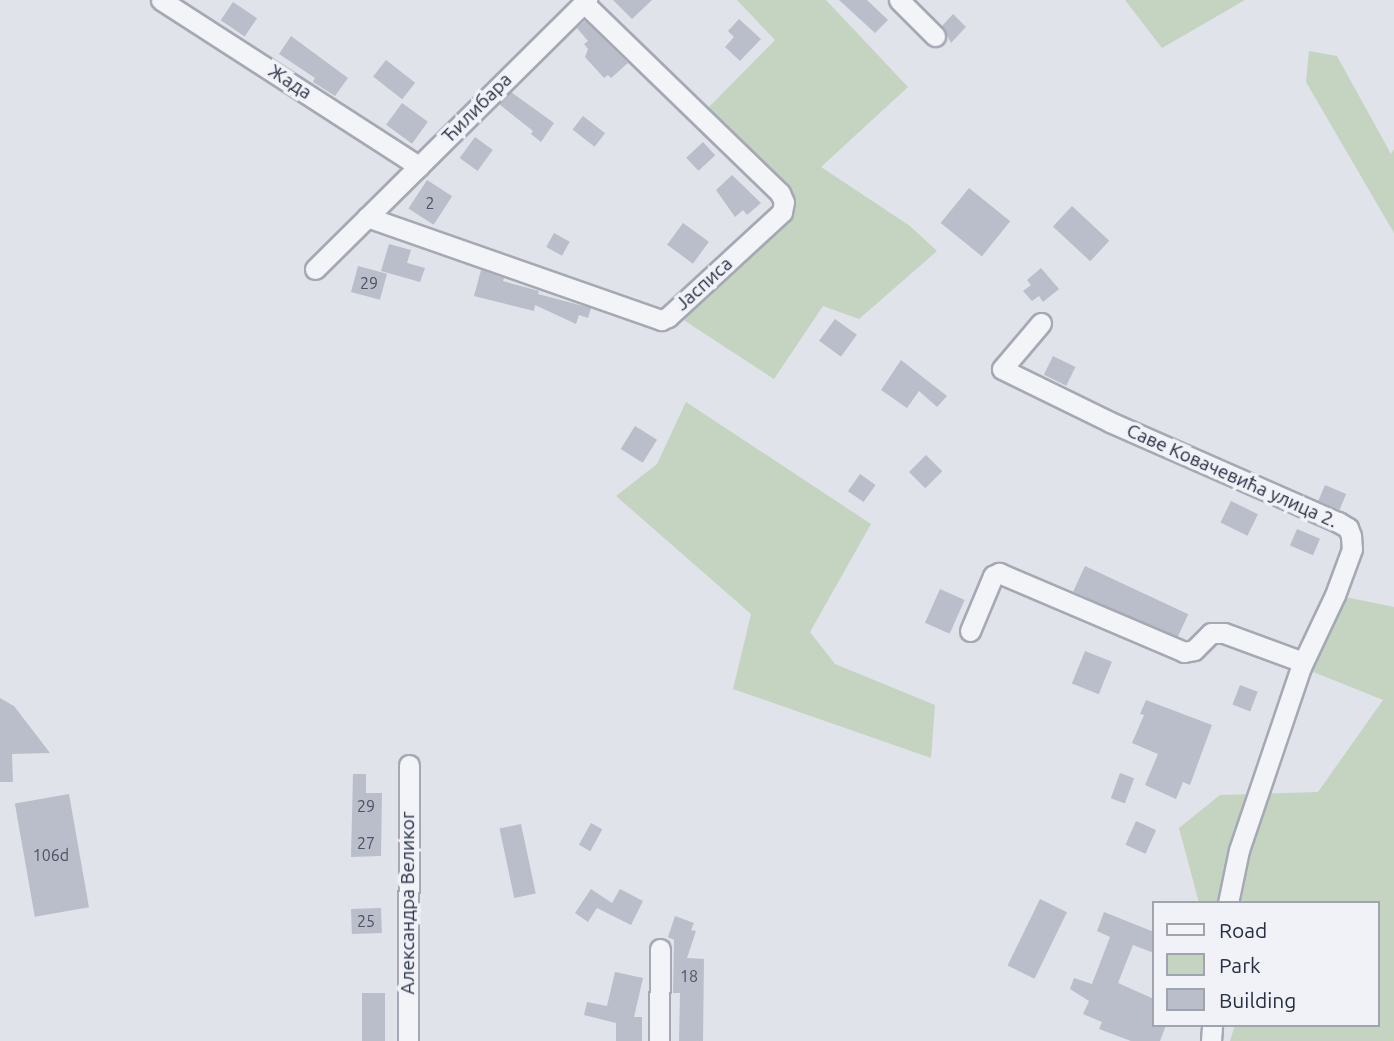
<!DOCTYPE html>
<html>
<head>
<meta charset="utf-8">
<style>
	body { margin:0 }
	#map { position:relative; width:1394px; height:1041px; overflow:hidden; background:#e0e3ea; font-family:Ubuntu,sans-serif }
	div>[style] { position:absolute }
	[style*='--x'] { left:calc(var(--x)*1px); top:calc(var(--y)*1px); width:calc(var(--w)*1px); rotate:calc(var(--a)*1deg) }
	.green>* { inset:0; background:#c4d4c0 }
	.building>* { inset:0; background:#babeca; transform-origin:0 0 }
	.roads { filter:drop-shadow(2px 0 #a5a9b4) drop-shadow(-2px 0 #a5a9b4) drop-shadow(0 2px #a5a9b4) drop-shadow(0 -2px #a5a9b4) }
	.minor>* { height:19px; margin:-9.5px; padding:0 9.5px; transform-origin:9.5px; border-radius:9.5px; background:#f3f4f8 }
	span { translate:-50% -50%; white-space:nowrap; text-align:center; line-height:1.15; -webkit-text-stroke:7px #f0f2f7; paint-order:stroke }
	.number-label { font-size:16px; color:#4c5364 }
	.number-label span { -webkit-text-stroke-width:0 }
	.street-label { font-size:19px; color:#272f42 }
	.legend { position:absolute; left:1152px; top:901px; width:228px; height:126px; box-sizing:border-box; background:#f0f2f7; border:2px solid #a0a4af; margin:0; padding:9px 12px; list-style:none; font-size:21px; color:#272f42 }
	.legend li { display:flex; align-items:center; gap:14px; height:35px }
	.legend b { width:35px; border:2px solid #a0a4af }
</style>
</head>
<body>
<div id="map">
	<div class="green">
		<div style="clip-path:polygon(737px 0,826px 0,908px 87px,821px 167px,910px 226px,937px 251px,859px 319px,823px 306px,774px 379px,679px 317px,779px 224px,795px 204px,790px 190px,707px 109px,775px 40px)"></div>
		<div style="clip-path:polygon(1125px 0,1245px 0,1162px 48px)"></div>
		<div style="clip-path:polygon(1309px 51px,1337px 56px,1391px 154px,1394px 149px,1394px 233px,1306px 82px)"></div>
		<div style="clip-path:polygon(686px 402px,871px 524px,810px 632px,835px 664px,935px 705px,931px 758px,733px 689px,751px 614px,616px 496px,657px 464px)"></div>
		<div style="clip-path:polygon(1335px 595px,1394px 607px,1394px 1041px,1230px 1041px,1235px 1025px,1378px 1025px,1378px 903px,1199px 903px,1179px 828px,1220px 795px,1318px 792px,1383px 700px,1301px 667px)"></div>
	</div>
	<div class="building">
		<div style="clip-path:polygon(613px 0,652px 0,632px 19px)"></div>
		<div style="clip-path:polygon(839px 0,867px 0,888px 20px,875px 33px)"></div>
		<div style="left:233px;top:2px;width:29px;height:22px;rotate:34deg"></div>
		<div style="clip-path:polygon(953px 14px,966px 27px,951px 43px,942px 26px)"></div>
		<div style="clip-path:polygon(739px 19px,761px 39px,740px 61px,725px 47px,734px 37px,728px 31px)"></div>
		<div style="clip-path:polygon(585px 21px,628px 63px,611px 78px,608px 75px,604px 78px,585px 57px,588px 49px,584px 44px,588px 41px,577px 28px)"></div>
		<div style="clip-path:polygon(291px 36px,348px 78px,335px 96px,313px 82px,315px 78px,279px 54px)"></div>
		<div style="left:386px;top:60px;width:37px;height:21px;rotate:38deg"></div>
		<div style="clip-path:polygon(511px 92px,554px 123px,541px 142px,531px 134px,533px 131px,499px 104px)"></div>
		<div style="left:402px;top:103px;width:32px;height:27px;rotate:36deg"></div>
		<div style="left:583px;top:116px;width:28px;height:17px;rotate:38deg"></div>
		<div style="left:475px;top:137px;width:22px;height:26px;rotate:36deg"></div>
		<div style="left:703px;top:142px;width:18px;height:23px;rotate:47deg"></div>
		<div style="clip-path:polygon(732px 175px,761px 203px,747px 215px,743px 210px,735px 217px,716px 190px)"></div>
		<div style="left:427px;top:180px;width:30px;height:34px;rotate:33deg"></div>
		<div style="left:969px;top:188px;width:53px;height:45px;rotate:39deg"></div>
		<div style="left:1072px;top:206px;width:51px;height:28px;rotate:43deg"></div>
		<div style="left:683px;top:223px;width:32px;height:27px;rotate:36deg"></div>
		<div style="left:554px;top:233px;width:18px;height:16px;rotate:29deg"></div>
		<div style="clip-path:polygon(389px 244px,411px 250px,407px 263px,425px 268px,420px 282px,381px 271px)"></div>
		<div style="left:358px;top:266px;width:30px;height:27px;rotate:15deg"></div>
		<div style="clip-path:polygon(1041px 268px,1059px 289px,1043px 302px,1039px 296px,1032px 301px,1023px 291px,1031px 285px,1027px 280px)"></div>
		<div style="clip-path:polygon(481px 270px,504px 278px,503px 281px,539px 291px,538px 294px,591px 308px,588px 318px,579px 315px,576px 324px,535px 305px,534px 311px,474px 296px)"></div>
		<div style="left:835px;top:319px;width:27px;height:27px;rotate:36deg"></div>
		<div style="left:1053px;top:356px;width:25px;height:21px;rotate:26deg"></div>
		<div style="clip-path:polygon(901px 360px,947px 396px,937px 407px,919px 391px,907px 408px,881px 390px)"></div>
		<div style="left:635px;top:426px;width:26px;height:27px;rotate:32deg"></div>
		<div style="left:926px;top:455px;width:23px;height:24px;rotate:45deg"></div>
		<div style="left:860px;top:474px;width:19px;height:21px;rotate:35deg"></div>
		<div style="left:1325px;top:485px;width:23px;height:17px;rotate:23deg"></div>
		<div style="left:1231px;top:501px;width:30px;height:24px;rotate:26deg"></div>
		<div style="left:1297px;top:529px;width:25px;height:18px;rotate:23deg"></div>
		<div style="left:1085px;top:566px;width:114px;height:28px;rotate:25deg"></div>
		<div style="left:940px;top:589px;width:27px;height:37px;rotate:24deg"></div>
		<div style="left:1085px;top:651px;width:29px;height:35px;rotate:22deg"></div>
		<div style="left:1240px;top:685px;width:19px;height:21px;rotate:21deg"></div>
		<div style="clip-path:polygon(0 698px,14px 706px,50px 753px,12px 754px,13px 782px,0 782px)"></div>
		<div style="clip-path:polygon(1146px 700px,1212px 725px,1190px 785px,1183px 782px,1176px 799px,1145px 785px,1158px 754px,1132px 743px,1144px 715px,1140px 714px)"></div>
		<div style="left:1120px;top:773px;width:15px;height:27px;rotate:20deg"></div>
		<div style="clip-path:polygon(353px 774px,366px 774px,366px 793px,382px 793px,381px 856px,351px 857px)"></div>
		<div style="left:69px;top:794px;width:115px;height:55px;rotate:80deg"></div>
		<div style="left:1136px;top:821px;width:22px;height:26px;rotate:24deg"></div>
		<div style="left:591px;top:823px;width:13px;height:25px;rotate:29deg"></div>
		<div style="left:521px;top:824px;width:71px;height:22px;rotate:78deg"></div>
		<div style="clip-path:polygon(591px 889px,612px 903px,620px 889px,643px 901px,631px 925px,597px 908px,588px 922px,575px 913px)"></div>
		<div style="left:1040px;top:899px;width:30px;height:74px;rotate:26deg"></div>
		<div style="left:381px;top:908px;width:25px;height:30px;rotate:88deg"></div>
		<div style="clip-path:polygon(1104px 912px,1154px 932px,1154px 953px,1133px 945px,1118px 983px,1154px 999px,1154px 1025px,1166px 1025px,1160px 1041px,1131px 1041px,1099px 1029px,1102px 1022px,1083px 1014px,1089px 1001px,1070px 989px,1074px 978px,1092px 984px,1110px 937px,1097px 931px)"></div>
		<div style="clip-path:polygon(675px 916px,694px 923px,691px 930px,696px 931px,687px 958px,704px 959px,703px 1041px,679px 1041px,680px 993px,673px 993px,674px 940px,668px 937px)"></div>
		<div style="clip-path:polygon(615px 972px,643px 978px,634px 1017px,642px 1017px,642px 1041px,616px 1041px,616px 1023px,584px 1015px,587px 1002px,607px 1006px)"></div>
		<div style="left:362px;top:993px;width:23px;height:48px"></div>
	</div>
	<div class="roads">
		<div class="minor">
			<div style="--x:161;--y:0;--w:307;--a:32.8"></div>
			<div style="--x:899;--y:0;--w:51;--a:45"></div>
			<div style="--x:367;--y:217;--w:312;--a:19.3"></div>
			<div style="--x:661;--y:320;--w:8;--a:-23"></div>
			<div style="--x:668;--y:317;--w:155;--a:-42.6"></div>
			<div style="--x:782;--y:212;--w:10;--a:-79"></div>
			<div style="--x:784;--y:202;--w:10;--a:-114"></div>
			<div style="--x:780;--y:193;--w:273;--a:-135.9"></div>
			<div style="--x:315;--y:269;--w:383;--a:-44.7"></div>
			<div style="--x:1041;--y:323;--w:60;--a:130.3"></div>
			<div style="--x:1002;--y:369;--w:120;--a:26.1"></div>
			<div style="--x:1110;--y:422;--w:249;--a:23.7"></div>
			<div style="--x:1338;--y:522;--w:12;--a:31"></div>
			<div style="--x:1348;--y:528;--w:9;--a:69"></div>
			<div style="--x:1351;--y:536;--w:13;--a:86"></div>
			<div style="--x:1352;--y:549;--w:49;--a:110.3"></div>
			<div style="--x:1335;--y:595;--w:80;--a:115.3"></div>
			<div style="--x:1301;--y:667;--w:193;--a:108.7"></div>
			<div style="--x:1239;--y:850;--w:54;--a:101.7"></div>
			<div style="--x:970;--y:631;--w:60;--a:-67.3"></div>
			<div style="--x:993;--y:576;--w:7;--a:-27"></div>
			<div style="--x:999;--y:573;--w:201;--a:23.1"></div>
			<div style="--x:1184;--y:652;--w:10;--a:-11"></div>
			<div style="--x:1194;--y:650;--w:24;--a:-45"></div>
			<div style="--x:1211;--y:633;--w:13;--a:0"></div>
			<div style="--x:1224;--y:633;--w:84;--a:20.2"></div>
			<div style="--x:408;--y:1041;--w:276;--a:-89.8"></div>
			<div style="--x:659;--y:1041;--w:92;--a:-89.4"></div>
			<div style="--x:1211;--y:1041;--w:16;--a:-86"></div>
		</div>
	</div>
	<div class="number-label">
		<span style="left:430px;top:203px">2</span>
		<span style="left:369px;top:283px">29</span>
		<span style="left:366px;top:806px">29</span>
		<span style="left:366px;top:843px">27</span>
		<span style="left:51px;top:855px">106d</span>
		<span style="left:366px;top:921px">25</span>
		<span style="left:689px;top:976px">18</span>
	</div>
	<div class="street-label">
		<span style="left:290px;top:82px;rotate:33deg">Жада</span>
		<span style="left:477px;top:108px;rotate:-45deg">Ћилибара</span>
		<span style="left:704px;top:284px;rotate:-42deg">Јасписа</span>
		<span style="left:1232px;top:476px;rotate:24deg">Саве Ковачевића улица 2.</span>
		<span style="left:408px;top:903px;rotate:-90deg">Александра Великог</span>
	</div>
	<ul class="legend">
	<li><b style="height:9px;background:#f3f4f8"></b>Road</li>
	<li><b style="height:19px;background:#c4d4c0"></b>Park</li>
	<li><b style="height:19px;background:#babeca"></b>Building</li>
	</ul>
</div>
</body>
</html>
